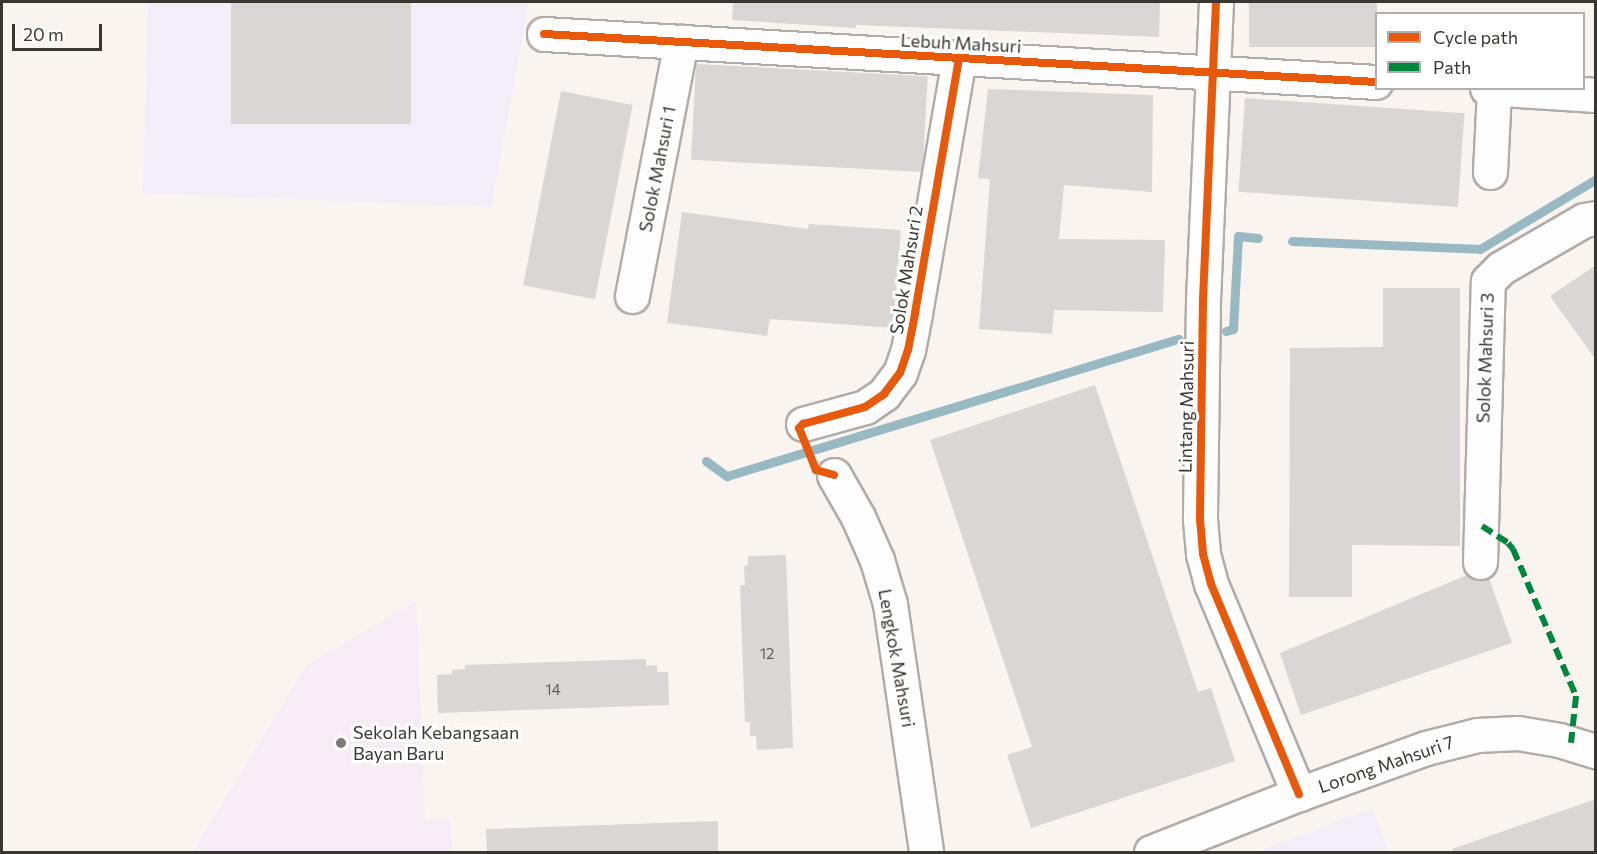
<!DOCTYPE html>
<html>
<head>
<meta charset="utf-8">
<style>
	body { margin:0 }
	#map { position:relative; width:1597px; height:854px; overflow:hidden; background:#f9f4ef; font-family:Commissioner,sans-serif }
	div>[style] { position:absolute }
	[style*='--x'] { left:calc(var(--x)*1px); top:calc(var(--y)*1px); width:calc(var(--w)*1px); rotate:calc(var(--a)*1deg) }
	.commercial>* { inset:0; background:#f2edf7 }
	.education>* { inset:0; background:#f6ecf5 }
	.stream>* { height:9px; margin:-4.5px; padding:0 4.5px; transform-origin:4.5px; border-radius:4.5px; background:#98b9c2 }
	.building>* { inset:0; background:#dad6d5; transform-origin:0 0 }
	.roads { filter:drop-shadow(2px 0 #b1aca9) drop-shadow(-2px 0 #b1aca9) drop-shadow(0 2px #b1aca9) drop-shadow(0 -2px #b1aca9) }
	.minor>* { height:33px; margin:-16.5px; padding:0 16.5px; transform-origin:16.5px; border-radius:16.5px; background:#fefdfd }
	.quiet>* { height:6px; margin-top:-3px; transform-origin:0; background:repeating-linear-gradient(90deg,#00873e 0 12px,transparent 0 18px) }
	.cycleway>* { height:8px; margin:-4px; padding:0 4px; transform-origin:4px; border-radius:4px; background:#e8590c }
	.dots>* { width:16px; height:16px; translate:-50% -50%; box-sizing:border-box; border:3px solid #fff; border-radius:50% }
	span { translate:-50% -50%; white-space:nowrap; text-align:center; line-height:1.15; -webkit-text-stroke:6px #fff; paint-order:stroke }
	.number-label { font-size:15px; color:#625e5b }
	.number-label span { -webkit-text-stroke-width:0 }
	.street-label { font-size:18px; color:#3a3632 }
	.poi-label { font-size:18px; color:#3a3632 }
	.left { translate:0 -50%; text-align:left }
	.frame { position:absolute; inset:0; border:3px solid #3a3632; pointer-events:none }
	.legend { position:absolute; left:1375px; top:12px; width:210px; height:78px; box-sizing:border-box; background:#fff; border:2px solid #b0afad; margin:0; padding:8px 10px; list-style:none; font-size:18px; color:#3a3632 }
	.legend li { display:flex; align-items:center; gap:12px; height:30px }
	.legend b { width:30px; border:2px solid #b0afad }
	.scale { position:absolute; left:12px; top:24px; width:90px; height:27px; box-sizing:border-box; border:3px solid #3a3632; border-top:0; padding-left:8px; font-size:18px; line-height:21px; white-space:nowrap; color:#3a3632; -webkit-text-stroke:4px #fff; paint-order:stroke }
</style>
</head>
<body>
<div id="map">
	<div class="commercial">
		<div style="clip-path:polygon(148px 2px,529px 2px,491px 207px,143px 193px)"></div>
		<div style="clip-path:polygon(1372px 808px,1389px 852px,1257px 852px)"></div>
	</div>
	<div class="education">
		<div style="clip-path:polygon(416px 601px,425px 820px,451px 820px,452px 852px,193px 852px,306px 666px)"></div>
	</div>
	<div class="stream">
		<div style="--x:1292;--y:241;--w:188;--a:2.4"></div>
		<div style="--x:1480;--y:249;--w:135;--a:-31.1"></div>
		<div style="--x:1226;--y:331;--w:7;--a:-16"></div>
		<div style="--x:1233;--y:329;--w:93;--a:-86.9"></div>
		<div style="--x:1238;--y:236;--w:20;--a:6"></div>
		<div style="--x:706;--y:461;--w:26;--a:36"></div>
		<div style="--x:727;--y:476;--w:472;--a:-16.9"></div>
	</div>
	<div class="building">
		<div style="left:231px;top:2px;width:180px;height:122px"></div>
		<div style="clip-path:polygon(733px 2px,1160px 2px,1159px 37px,856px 25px,856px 28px,732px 20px)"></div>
		<div style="left:1249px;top:2px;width:128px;height:45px"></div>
		<div style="left:696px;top:64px;width:232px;height:96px;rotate:3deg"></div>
		<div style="clip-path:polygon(988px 89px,1153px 95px,1152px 192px,1064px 185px,1059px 239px,1165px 240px,1163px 312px,1054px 310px,1052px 334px,979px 329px,990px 179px,978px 178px)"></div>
		<div style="left:561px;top:91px;width:73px;height:198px;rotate:11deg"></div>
		<div style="left:1245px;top:98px;width:220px;height:94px;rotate:4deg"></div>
		<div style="clip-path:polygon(682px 212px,808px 229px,809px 224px,901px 230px,893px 328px,770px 319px,767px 336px,667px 323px)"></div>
		<div style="clip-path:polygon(1596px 265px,1596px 360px,1550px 296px)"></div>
		<div style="clip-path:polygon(1383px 288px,1460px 288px,1460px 546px,1352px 545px,1352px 597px,1289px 597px,1290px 348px,1383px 347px)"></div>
		<div style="clip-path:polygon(1095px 385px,1198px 692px,1211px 688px,1235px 761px,1031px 828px,1007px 755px,1032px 747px,930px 440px)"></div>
		<div style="clip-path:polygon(786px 555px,793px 748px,757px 750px,756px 736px,750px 736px,750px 722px,745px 722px,740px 585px,745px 585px,744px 566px,748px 565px,748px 556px)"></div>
		<div style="clip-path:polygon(1467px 575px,1479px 581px,1489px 578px,1512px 643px,1301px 715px,1280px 653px)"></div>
		<div style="clip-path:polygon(646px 659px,646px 666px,657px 665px,657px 672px,668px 672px,669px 705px,438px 713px,437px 675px,452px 674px,452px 670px,465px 669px,465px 665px)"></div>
		<div style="clip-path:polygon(1596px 799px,1596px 852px,1453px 852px,1452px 849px)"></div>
		<div style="clip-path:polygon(718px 821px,718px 852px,487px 852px,486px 829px)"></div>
	</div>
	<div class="roads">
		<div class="minor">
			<div style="--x:1216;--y:2;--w:298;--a:92.5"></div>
			<div style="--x:1203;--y:300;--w:219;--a:90.8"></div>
			<div style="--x:1200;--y:519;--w:35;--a:85"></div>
			<div style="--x:1203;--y:554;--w:31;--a:75"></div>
			<div style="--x:1211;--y:584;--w:228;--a:67.3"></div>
			<div style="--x:544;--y:34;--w:833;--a:3.3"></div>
			<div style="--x:1487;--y:88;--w:109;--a:3.7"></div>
			<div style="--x:1490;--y:172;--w:83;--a:-87.2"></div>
			<div style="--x:632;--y:296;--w:259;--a:-79.1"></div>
			<div style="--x:803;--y:424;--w:64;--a:-15.3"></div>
			<div style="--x:865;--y:407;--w:23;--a:-34"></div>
			<div style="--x:884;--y:394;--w:26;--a:-53"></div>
			<div style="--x:900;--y:373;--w:24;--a:-71"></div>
			<div style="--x:908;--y:350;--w:38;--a:-79"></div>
			<div style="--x:915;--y:313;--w:259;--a:-80.2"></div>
			<div style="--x:834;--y:475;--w:48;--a:60.3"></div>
			<div style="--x:858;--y:517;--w:47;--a:66.2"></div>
			<div style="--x:877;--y:560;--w:46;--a:73.5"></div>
			<div style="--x:890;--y:604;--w:251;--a:81.7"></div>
			<div style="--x:1480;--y:562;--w:281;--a:-88.4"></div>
			<div style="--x:1488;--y:281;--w:18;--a:-45"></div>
			<div style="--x:1501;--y:268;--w:96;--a:-30"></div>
			<div style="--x:1584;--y:220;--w:12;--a:-9"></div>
			<div style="--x:1151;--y:852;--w:159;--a:-21.4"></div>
			<div style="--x:1299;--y:794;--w:135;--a:-19.9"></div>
			<div style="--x:1426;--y:748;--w:53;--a:-14.3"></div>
			<div style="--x:1477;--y:735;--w:41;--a:-2.8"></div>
			<div style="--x:1518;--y:733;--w:42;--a:9.7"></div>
			<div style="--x:1559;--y:740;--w:39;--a:17"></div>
		</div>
	</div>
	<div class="quiet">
		<div style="--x:1482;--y:526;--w:31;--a:33"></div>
		<div style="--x:1508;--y:543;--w:8;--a:50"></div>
		<div style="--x:1513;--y:549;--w:160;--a:66.8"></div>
		<div style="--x:1576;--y:696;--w:47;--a:96.1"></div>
	</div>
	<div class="cycleway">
		<div style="--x:1216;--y:2;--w:298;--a:92.5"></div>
		<div style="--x:1203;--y:300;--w:219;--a:90.8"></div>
		<div style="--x:1200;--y:519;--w:35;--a:85"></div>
		<div style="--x:1203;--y:554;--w:31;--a:75"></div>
		<div style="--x:1211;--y:584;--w:228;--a:67.3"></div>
		<div style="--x:544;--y:34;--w:833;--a:3.3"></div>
		<div style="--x:834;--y:475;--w:19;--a:-164"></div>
		<div style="--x:816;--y:470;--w:45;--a:-112"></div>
		<div style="--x:799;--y:428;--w:6;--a:-45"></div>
		<div style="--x:803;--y:424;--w:64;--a:-15.3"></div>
		<div style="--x:865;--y:407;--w:23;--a:-34"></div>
		<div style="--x:884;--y:394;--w:26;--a:-53"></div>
		<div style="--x:900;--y:373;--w:24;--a:-71"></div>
		<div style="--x:908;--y:350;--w:38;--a:-79"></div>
		<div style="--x:915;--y:313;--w:259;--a:-80.2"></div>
	</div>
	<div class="dots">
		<div style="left:341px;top:743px;background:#7d7874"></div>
	</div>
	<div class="number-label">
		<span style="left:767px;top:654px">12</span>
		<span style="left:553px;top:690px">14</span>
	</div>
	<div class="street-label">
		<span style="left:961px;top:43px;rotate:3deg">Lebuh Mahsuri</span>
		<span style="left:657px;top:169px;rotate:-79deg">Solok Mahsuri 1</span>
		<span style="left:906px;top:270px;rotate:-81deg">Solok Mahsuri 2</span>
		<span style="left:1485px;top:358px;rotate:-88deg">Solok Mahsuri 3</span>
		<span style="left:1186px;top:407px;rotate:-89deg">Lintang Mahsuri</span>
		<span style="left:897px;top:658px;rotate:80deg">Lengkok Mahsuri</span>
		<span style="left:1386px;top:764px;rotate:-19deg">Lorong Mahsuri 7</span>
	</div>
	<div class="poi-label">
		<span class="left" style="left:353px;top:743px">Sekolah Kebangsaan<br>Bayan Baru</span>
	</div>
	<div class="frame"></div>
	<ul class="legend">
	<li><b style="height:8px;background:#e8590c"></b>Cycle path</li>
	<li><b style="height:8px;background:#00873e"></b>Path</li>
	</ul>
	<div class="scale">20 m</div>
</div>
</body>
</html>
